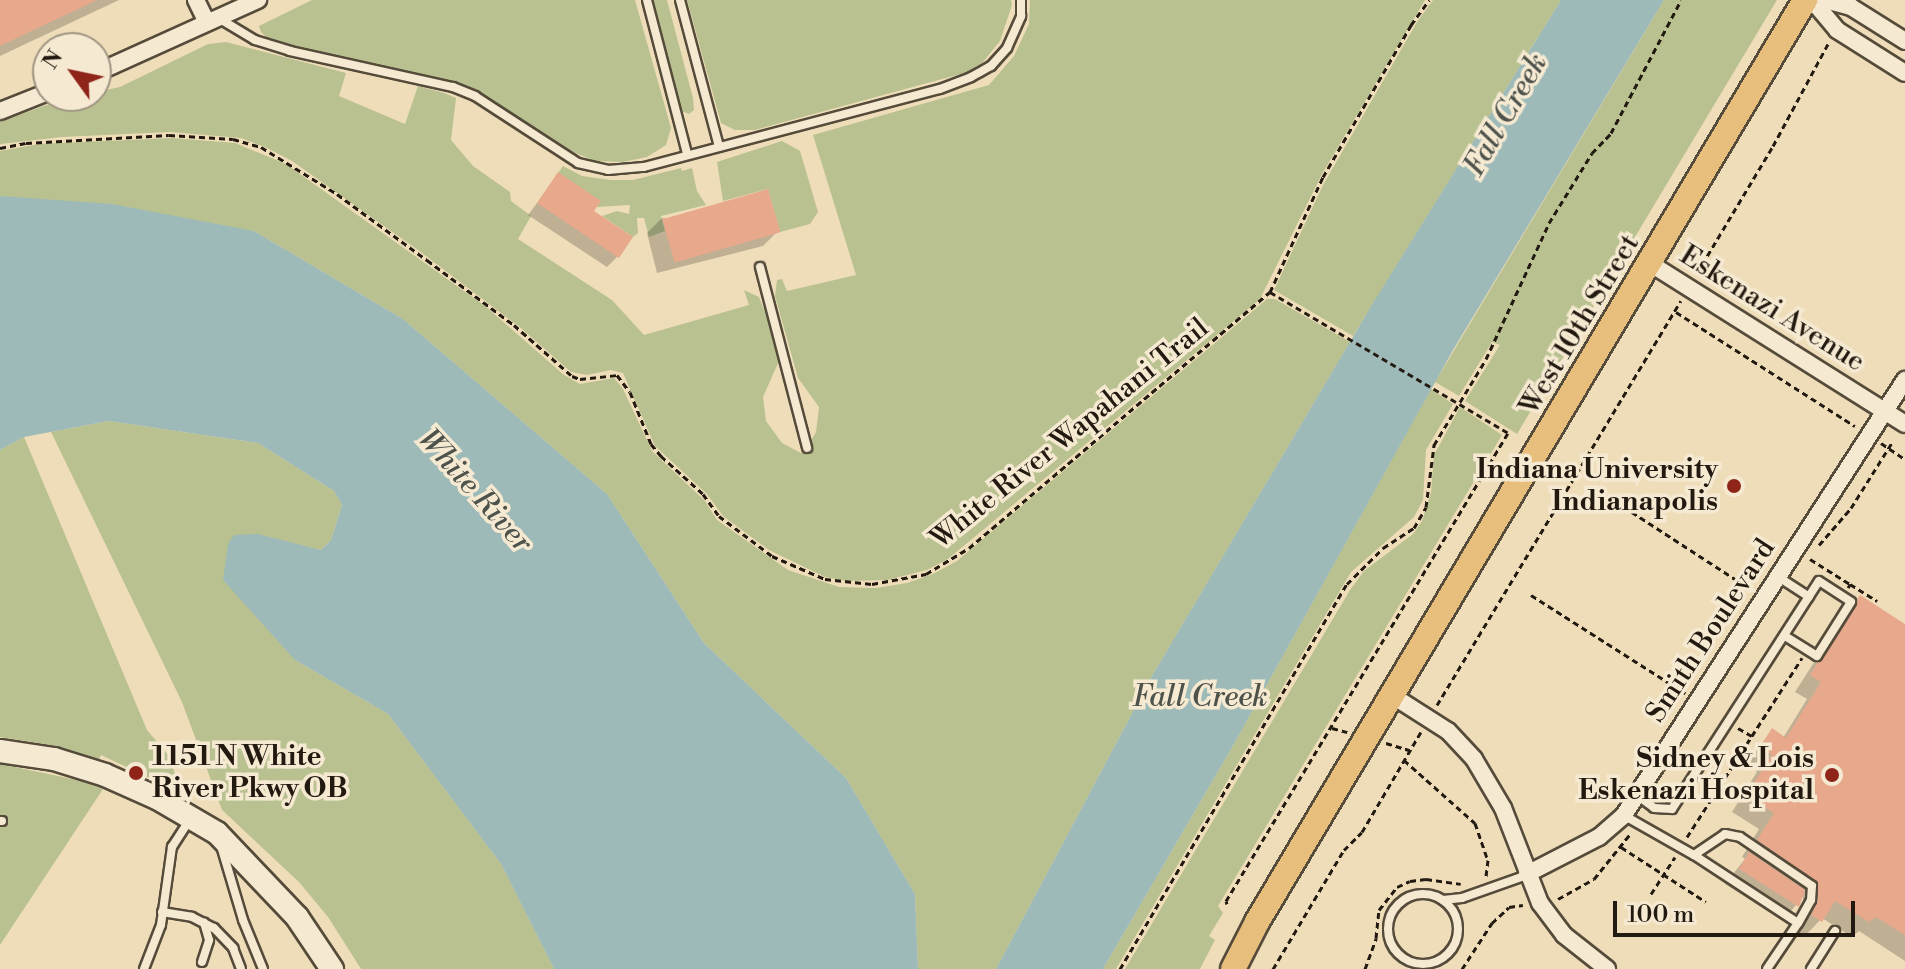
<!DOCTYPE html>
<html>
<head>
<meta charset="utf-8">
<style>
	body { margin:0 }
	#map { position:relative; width:1905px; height:969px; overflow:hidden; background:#efddba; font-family:"Libre Bodoni",serif }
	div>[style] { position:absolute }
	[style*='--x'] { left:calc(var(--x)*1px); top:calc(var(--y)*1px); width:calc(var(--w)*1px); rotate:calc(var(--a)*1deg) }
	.green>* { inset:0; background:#b9c190 }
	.water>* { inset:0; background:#9dbab8 }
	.shadow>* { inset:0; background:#0003 }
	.building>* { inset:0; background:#e7a88c; transform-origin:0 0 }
	.path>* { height:3px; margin-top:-1.5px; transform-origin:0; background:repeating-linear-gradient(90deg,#221a10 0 6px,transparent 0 10px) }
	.roads { filter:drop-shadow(2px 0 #554b3a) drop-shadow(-2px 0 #554b3a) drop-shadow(0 2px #554b3a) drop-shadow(0 -2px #554b3a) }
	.service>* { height:8px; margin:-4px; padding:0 4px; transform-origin:4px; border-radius:4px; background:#f5e9d2 }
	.service>.ring { margin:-4px; padding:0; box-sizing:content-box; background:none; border:8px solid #f5e9d2; border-radius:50% }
	.minor>* { height:16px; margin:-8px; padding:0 8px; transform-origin:8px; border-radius:8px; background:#f5e9d2 }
	.secondary>* { height:22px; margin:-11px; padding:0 11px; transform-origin:11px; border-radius:11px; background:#f5e9d2 }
	.primary>* { height:24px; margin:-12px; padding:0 12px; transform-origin:12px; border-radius:12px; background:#e8be7d }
	.path-bridge>* { height:3px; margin-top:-1.5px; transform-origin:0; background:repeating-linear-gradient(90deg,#221a10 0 6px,transparent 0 10px) }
	.dots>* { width:22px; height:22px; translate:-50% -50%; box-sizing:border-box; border:4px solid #f5e9d2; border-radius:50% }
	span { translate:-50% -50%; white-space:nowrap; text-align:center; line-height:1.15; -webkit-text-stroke:7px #f5e9d2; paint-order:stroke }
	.street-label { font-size:28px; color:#221a10 }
	.poi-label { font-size:28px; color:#221a10; font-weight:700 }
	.right { translate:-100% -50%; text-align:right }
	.left { translate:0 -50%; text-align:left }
	.water-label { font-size:30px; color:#4d524b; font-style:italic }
	.north { position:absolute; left:32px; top:32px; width:80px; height:80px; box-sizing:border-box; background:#f5e9d2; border:2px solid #a19684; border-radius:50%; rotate:303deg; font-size:22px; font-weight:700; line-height:32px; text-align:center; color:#221a10 }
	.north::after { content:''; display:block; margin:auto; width:28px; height:36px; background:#8f2418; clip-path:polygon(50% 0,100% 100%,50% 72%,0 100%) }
	.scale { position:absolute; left:1613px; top:901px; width:242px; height:36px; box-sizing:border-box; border:4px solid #221a10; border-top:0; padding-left:10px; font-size:24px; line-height:28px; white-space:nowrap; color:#221a10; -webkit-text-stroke:6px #f5e9d2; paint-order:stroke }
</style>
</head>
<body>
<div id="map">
	<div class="green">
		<div style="clip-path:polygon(312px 0,635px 0,671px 128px,666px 145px,647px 157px,623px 162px,595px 161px,564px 148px,469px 88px,337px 57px,267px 38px,261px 32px,259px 26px)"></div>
		<div style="clip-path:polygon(652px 0,667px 0,693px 98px,694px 110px,689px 114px,681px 111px)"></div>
		<div style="clip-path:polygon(687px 0,1011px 0,1012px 5px,1000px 41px,983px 62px,968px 72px,755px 130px,735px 130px,721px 123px)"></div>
		<div style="clip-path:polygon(1030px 0,1425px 0,1322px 174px,1260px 299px,948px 559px,927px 570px,887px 580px,847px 581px,825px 577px,769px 550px,723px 516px,707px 494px,655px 446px,623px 373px,611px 370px,587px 375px,571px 372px,521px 328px,418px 250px,292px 161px,267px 148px,241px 138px,170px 132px,62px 137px,0 144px,0 122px,68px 97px,96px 96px,96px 92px,120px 87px,208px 44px,226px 42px,346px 73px,339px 96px,405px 124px,418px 86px,444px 93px,456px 98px,451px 140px,473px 166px,510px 192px,511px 201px,531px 216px,518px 239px,612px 300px,644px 335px,749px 305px,744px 290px,759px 297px,777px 342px,779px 361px,763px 397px,766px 421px,782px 443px,803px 454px,816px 432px,819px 407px,798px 378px,775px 296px,777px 280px,782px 279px,787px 291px,856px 275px,813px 135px,989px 85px,1014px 56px,1029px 24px)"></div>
		<div style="clip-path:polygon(1433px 0,1561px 0,1353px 336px,1274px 290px,1323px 185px,1417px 22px)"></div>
		<div style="clip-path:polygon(1664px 0,1777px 0,1517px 434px,1465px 401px,1500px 345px,1492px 342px,1459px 396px,1435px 382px)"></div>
		<div style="clip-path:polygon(172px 138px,235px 143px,286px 164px,485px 306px,564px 375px,580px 384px,614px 378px,623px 389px,652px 451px,705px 501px,717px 520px,788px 570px,839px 587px,876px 588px,907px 583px,933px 574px,957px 561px,1267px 299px,1275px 299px,1350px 342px,1153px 674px,996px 969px,918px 969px,915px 894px,846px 778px,704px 643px,607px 494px,403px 319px,254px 231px,0 196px,0 151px,39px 144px)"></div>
		<div style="clip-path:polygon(782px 141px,800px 151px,818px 212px,810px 224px,780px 232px,768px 189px,723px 201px,717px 162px)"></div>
		<div style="clip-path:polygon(563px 166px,582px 176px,611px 180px,633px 180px,681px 168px,682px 171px,692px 168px,697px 191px,706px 205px,661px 216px,665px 231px,649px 237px,644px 218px,637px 218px,638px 233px,633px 237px,602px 216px,617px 211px,629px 214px,630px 205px,597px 207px,600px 201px,558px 173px)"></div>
		<div style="clip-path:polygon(1431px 389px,1453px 404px,1426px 450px,1423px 500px,1414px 517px,1351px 572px,1116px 969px,1103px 969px,1234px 744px)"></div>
		<div style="clip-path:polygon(1460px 407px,1502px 435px,1218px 906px,1223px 913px,1209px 936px,1215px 940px,1200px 969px,1125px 969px,1350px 590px,1364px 571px,1413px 534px,1422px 521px,1431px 493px,1434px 455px)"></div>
		<div style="clip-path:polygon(109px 421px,258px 443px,334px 491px,342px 505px,331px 540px,321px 550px,299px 545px,295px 660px,388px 714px,501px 864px,554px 969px,361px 969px,328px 917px,299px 882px,222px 810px,182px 702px,51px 432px)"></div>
		<div style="clip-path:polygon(24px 437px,147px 730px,169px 756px,175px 774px,167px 786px,101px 755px,99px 760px,57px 746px,0 737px,0 450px)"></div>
		<div style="clip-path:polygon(0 764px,82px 781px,103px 789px,0 945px)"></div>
	</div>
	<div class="water">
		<div style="clip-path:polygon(1561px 0,1664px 0,1453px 350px,1234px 744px,1103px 969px,996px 969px,1153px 674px,1373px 303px)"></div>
		<div style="clip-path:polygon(0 196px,112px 204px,254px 231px,403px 319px,607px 494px,704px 643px,846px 778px,915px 894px,918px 969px,554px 969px,501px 864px,388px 714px,295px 660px,223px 580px,228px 544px,234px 535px,258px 534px,321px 550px,331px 540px,342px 505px,334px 491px,258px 443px,109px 421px,24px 437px,0 450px)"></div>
	</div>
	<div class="shadow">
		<div style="clip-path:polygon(0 0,119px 0,0 56px)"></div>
		<div style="clip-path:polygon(558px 175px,592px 212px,618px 256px,607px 267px,528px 215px)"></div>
		<div style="clip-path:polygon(662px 218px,777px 232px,763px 246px,657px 273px,647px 233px)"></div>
		<div style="clip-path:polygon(1845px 614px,1905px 626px,1905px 961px,1859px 931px,1852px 937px,1822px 918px,1805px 936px,1796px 931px,1803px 919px,1803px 896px,1783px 921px,1725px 884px,1745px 859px,1742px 857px,1759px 829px,1732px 812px,1757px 772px,1745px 764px,1772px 731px,1783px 738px,1807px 699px,1795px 692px)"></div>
	</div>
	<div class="building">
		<div style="clip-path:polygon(0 0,97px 0,0 46px)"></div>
		<div style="clip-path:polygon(558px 172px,601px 201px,594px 211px,633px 237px,619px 258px,537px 203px)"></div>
		<div style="left:768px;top:189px;width:45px;height:110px;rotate:74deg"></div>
		<div style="clip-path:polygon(1860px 595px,1905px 624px,1905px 935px,1876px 917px,1869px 922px,1835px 901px,1822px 922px,1811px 915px,1818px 901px,1818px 882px,1757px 840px,1774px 813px,1746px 795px,1772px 755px,1760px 747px,1772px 728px,1786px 738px,1821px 682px,1810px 675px)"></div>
		<div style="clip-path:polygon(1749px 852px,1805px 890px,1799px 907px,1739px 869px)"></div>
	</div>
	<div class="path">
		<div style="--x:0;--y:148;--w:26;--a:-11"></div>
		<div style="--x:26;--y:143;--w:143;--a:-3.2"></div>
		<div style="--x:169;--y:135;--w:64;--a:3.6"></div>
		<div style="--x:233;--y:139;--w:29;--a:16"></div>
		<div style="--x:261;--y:147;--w:89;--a:31.7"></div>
		<div style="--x:337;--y:194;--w:112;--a:36.3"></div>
		<div style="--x:427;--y:260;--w:109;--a:36.8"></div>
		<div style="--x:514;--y:325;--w:77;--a:41.3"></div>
		<div style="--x:572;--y:376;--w:9;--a:21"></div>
		<div style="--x:580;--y:379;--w:37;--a:-6"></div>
		<div style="--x:617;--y:375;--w:21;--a:53"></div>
		<div style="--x:630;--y:392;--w:56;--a:68"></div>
		<div style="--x:651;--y:444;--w:16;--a:50"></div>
		<div style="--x:661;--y:456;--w:57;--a:42.1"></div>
		<div style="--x:703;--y:494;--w:27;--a:54"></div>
		<div style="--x:719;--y:516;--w:66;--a:37"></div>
		<div style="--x:772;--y:556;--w:58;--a:23.5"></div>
		<div style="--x:825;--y:579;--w:47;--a:6.1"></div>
		<div style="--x:872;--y:584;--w:55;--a:-10.5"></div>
		<div style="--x:926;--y:574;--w:50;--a:-31.2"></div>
		<div style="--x:969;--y:548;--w:395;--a:-40.4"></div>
		<div style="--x:1270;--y:292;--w:127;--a:-65.3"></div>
		<div style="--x:1323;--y:177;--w:176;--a:-59.9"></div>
		<div style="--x:1411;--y:25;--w:31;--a:-54"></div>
		<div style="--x:1697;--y:273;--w:148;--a:-59.1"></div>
		<div style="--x:1773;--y:146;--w:116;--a:-61.7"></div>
		<div style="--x:1676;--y:312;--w:212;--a:32.5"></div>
		<div style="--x:1881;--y:443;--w:29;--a:34"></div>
		<div style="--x:1598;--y:490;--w:184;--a:33"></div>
		<div style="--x:1819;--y:545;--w:49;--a:-49.1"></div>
		<div style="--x:1851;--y:508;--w:79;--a:-57.9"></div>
		<div style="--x:1810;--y:559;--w:47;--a:32"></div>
		<div style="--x:1850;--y:584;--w:4;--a:117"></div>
		<div style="--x:1850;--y:584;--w:32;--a:32"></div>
		<div style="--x:1531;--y:595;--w:183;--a:32.5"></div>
		<div style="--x:1437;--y:705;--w:472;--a:-58.9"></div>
		<div style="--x:1332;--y:728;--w:16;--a:15"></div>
		<div style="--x:1738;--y:728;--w:16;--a:30"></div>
		<div style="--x:1386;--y:743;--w:24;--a:17"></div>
		<div style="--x:1404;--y:760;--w:95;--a:41.6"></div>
		<div style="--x:1475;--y:823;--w:39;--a:71"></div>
		<div style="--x:1488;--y:860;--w:17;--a:97"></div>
		<div style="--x:1687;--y:837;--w:213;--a:-57.3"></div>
		<div style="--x:1621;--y:847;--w:101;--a:32.9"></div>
		<div style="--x:1651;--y:894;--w:44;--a:-57"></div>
		<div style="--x:1558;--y:899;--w:41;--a:-29.1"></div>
		<div style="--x:1594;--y:879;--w:59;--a:-51.2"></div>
		<div style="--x:1227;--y:904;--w:3;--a:-108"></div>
		<div style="--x:1226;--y:901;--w:546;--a:-58.93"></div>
		<div style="--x:1120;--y:969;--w:447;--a:-59.5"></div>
		<div style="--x:1347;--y:584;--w:51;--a:-45"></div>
		<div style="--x:1383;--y:548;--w:37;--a:-33"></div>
		<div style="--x:1414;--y:528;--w:24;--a:-60"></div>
		<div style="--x:1426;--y:507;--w:63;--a:-82.6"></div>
		<div style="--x:1434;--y:445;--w:100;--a:-58.8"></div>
		<div style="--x:1486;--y:359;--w:150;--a:-65.1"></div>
		<div style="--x:1549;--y:223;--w:82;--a:-58.4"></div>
		<div style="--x:1592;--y:153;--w:28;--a:-46"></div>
		<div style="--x:1611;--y:133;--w:150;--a:-62.2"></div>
		<div style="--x:1273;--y:969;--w:139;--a:-59.2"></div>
		<div style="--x:1344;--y:850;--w:25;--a:-45"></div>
		<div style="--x:1362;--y:832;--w:116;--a:-59.5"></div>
		<div style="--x:1365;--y:969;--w:33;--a:-70"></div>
		<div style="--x:1376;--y:938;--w:28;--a:-84"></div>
		<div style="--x:1379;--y:910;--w:29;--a:-52"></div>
		<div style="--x:1397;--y:887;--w:14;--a:-25"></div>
		<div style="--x:1410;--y:881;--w:16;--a:-7"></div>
		<div style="--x:1426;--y:879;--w:35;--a:8"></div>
		<div style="--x:1462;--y:969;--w:55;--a:-56.9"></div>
		<div style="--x:1492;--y:923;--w:23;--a:-43"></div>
		<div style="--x:1509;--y:907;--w:14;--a:-8"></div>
	</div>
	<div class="roads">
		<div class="service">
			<div style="--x:647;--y:0;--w:159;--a:75.4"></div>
			<div style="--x:680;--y:0;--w:152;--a:75.1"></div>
			<div style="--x:220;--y:19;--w:41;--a:31"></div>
			<div style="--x:255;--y:40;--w:37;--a:17"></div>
			<div style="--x:290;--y:51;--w:167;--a:12.5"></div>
			<div style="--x:453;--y:87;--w:24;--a:22"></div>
			<div style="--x:475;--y:96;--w:123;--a:33"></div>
			<div style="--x:578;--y:163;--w:31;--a:13"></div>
			<div style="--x:608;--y:170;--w:36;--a:-5"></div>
			<div style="--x:644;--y:167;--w:306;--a:-14.8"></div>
			<div style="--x:940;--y:89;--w:33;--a:-21"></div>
			<div style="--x:971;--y:77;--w:23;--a:-29"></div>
			<div style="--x:991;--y:66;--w:24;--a:-48"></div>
			<div style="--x:1007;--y:48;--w:35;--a:-66"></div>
			<div style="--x:1021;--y:16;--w:16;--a:-90"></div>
			<div style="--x:760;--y:267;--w:187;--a:75.4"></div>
			<div style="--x:1777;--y:576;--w:38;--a:33"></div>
			<div style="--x:1637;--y:795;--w:21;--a:37"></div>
			<div style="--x:1654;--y:808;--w:18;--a:3"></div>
			<div style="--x:1672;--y:809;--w:271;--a:-57.2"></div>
			<div style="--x:1819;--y:581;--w:38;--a:33"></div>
			<div style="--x:1851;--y:602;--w:64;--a:122.2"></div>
			<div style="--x:1817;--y:656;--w:38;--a:-148"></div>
			<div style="--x:1625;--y:816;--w:79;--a:29.5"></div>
			<div style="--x:1694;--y:855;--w:37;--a:-34"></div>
			<div style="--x:1725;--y:834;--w:15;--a:11"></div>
			<div style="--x:1740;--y:837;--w:87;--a:34.2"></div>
			<div style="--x:1812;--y:886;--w:14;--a:94"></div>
			<div style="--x:1811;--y:900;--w:26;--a:119"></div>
			<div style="--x:0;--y:821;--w:2;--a:0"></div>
			<div style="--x:222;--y:849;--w:74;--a:73.5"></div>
			<div style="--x:243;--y:920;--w:53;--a:67.8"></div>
			<div style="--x:1694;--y:855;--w:124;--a:33.2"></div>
			<div style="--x:1798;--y:923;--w:55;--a:124"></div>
			<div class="ring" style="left:1388px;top:894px;width:62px;height:62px"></div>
			<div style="--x:1443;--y:900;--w:19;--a:-6"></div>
			<div style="--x:1462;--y:898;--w:69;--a:-19.5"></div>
			<div style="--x:162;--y:912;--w:30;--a:9"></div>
			<div style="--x:192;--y:917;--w:25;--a:27"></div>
			<div style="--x:214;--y:928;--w:28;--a:46"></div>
			<div style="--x:233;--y:948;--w:22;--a:69"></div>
			<div style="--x:202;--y:962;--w:23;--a:-72"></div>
			<div style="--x:209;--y:940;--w:18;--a:-106"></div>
			<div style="--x:144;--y:969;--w:47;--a:-68.9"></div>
			<div style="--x:161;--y:925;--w:79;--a:-82"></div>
			<div style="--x:172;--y:847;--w:35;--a:-57"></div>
			<div style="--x:1811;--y:969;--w:45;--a:-57.7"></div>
		</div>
		<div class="minor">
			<div style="--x:196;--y:0;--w:25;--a:64"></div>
			<div style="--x:1812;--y:0;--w:39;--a:50"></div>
			<div style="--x:1837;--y:30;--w:80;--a:32.3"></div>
			<div style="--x:1825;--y:0;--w:27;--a:15"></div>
			<div style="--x:1851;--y:7;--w:64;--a:32.2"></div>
			<div style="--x:96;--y:73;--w:178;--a:-24.3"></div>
			<div style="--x:0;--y:111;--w:52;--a:-21.6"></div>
			<div style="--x:1651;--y:264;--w:300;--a:32.2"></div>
			<div style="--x:1393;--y:696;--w:65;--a:32.5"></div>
			<div style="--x:1448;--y:731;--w:38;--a:47"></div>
			<div style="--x:1474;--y:759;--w:57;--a:59.4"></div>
			<div style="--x:1503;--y:808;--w:102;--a:68.7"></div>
			<div style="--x:1540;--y:903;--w:40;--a:53"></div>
			<div style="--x:1564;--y:935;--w:55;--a:38.3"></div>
			<div style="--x:1527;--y:874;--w:81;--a:-27.2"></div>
			<div style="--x:1599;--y:837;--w:33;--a:-41"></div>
			<div style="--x:1624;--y:815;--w:518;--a:-57.14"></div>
		</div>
		<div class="secondary">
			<div style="--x:0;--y:751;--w:55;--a:8.4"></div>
			<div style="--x:54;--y:759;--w:53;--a:17.4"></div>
			<div style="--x:105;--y:775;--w:57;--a:23.9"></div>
			<div style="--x:157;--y:798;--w:69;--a:30.3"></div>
			<div style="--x:217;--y:833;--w:116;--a:46.4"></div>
			<div style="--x:297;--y:917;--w:63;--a:56.1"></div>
		</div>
		<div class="primary">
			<div style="--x:1233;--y:969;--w:53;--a:-62.9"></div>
			<div style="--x:1257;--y:922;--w:1073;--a:-59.27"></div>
		</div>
	</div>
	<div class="path-bridge">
		<div style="--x:1270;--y:292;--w:277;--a:30.6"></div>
	</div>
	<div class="dots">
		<div style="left:1734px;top:486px;background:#8f2418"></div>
		<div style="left:136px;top:773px;background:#8f2418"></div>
		<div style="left:1832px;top:775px;background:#8f2418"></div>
	</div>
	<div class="street-label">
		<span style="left:1772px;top:309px;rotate:32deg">Eskenazi Avenue</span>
		<span style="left:1580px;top:325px;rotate:-59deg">West 10th Street</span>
		<span style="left:1070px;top:434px;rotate:-39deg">White River Wapahani Trail</span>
		<span style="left:1711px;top:631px;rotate:-57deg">Smith Boulevard</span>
	</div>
	<div class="poi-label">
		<span class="right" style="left:1718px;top:486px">Indiana University<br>Indianapolis</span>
		<span class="left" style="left:152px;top:773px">1151 N White<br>River Pkwy OB</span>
		<span class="right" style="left:1814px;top:775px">Sidney &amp; Lois<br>Eskenazi Hospital</span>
	</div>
	<div class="water-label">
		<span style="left:1506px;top:115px;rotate:-60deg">Fall Creek</span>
		<span style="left:475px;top:491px;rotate:48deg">White River</span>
		<span style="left:1200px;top:697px">Fall Creek</span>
	</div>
	<div class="north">N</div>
	<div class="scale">100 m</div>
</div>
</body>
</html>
